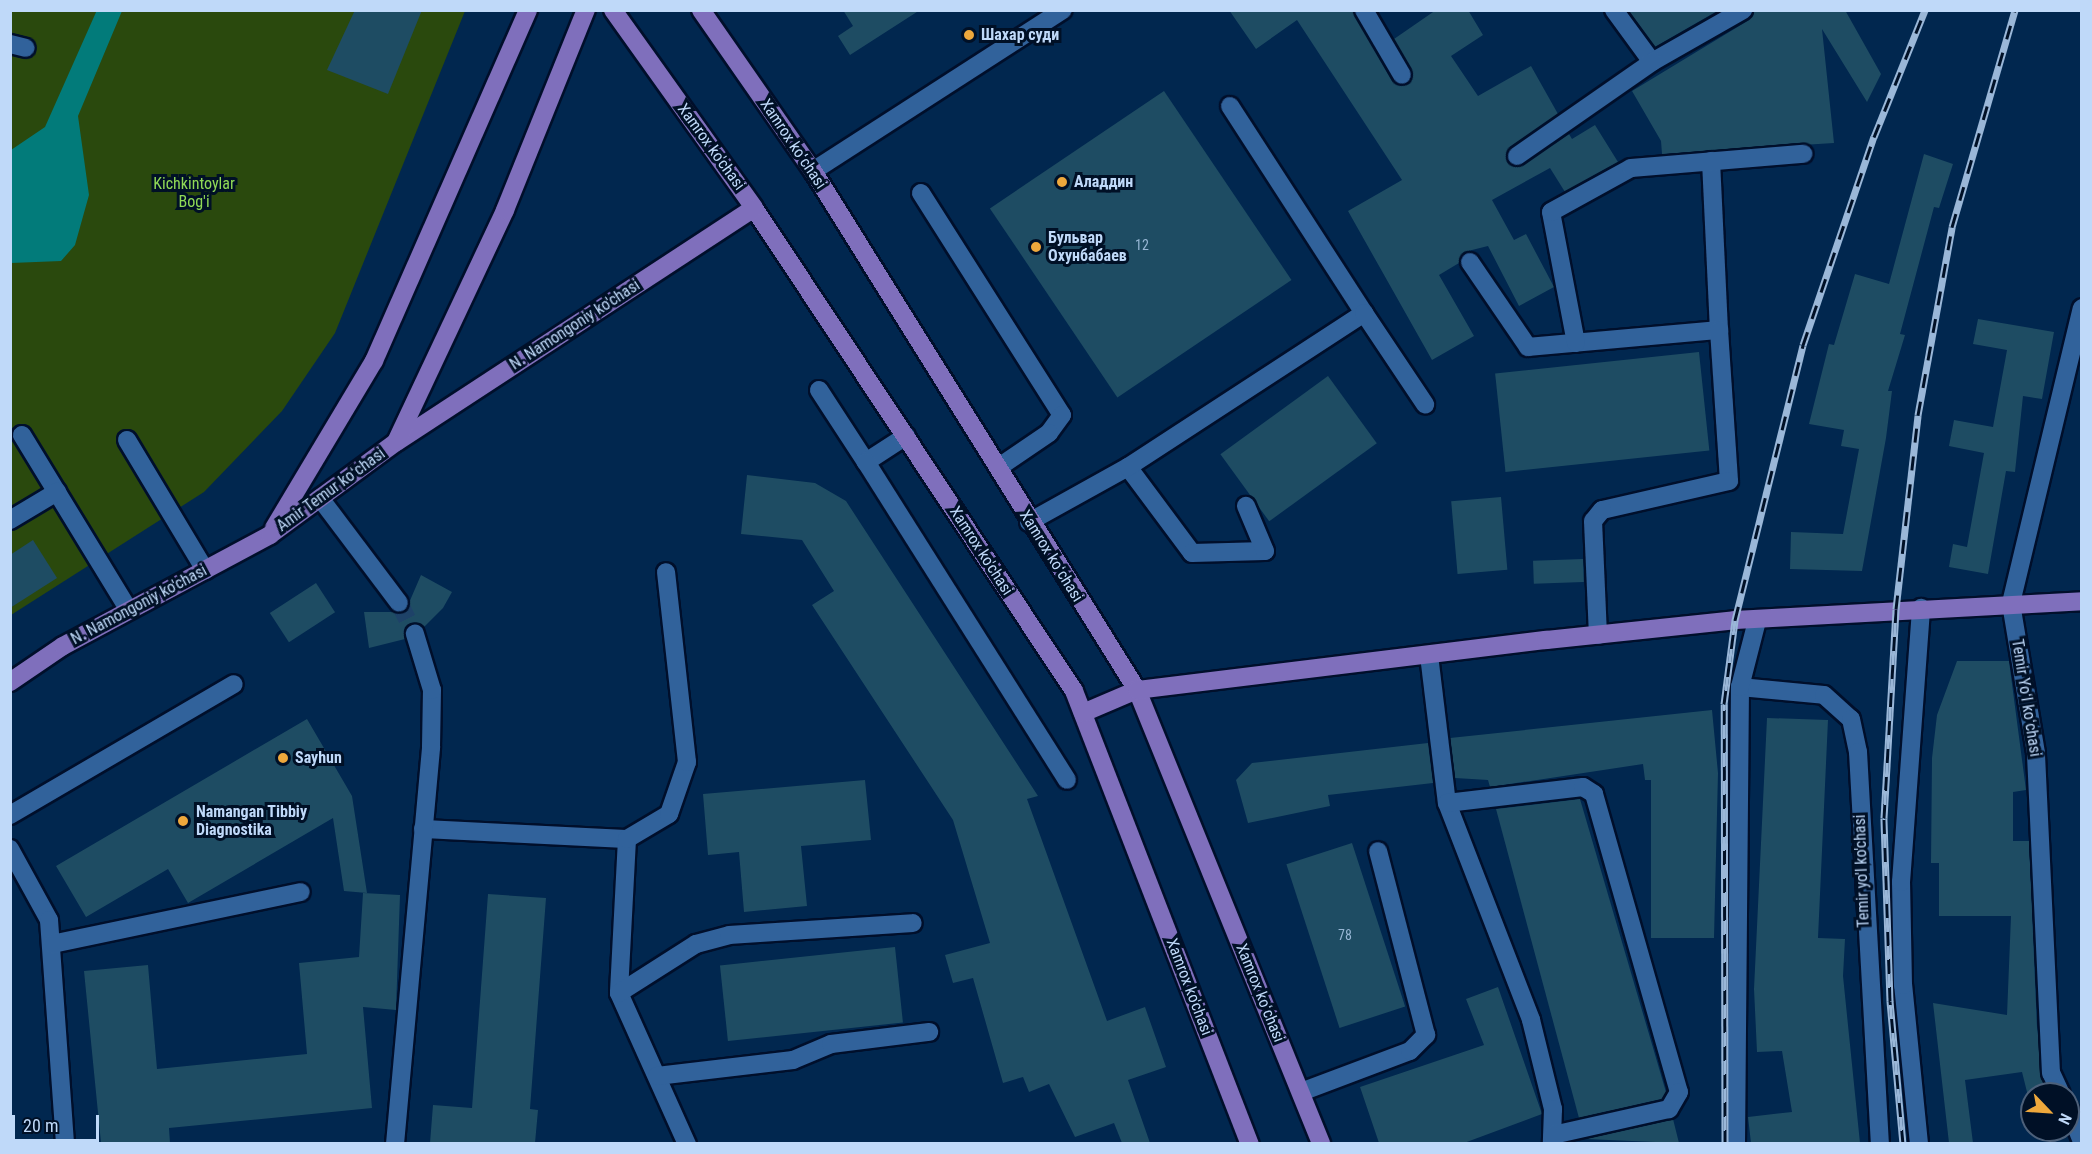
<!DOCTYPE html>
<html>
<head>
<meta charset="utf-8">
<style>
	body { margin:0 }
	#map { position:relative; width:2092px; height:1154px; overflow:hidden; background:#01274f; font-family:"Roboto Condensed",sans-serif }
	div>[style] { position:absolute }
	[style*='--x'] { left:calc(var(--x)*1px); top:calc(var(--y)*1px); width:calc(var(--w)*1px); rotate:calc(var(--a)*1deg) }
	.green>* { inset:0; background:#2a490d }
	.water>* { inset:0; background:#027b7a }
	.building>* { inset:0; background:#1e4c63; transform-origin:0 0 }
	.minor-tunnel>* { height:18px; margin-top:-9px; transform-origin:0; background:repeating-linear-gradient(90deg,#1e4268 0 18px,transparent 0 27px) }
	.roads { filter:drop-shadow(2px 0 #000f2b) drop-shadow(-2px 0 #000f2b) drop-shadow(0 2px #000f2b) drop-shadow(0 -2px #000f2b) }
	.minor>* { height:18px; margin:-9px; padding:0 9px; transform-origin:9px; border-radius:9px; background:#31629b }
	.major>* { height:18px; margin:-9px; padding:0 9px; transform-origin:9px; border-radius:9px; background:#7f6fbc }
	.rail>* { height:7px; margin-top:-3.5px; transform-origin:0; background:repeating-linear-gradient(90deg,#001026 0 14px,#9ab7d8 0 28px); box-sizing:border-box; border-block:2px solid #9ab7d8 }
	.dots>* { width:16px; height:16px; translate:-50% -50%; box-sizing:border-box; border:3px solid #001026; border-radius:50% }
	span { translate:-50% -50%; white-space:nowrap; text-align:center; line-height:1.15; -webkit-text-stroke:6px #001026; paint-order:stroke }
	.number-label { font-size:14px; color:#97b6d4 }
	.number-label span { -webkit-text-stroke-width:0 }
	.poi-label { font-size:16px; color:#bfd9f9; font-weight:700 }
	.left { translate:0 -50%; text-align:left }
	.street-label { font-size:16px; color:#bfd9f9 }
	.park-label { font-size:16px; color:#90da56 }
	.frame { position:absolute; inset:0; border:12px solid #bfd9f9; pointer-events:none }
	.north { position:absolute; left:2020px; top:1082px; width:60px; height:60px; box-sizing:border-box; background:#001026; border:2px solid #4c607a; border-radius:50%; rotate:115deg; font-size:16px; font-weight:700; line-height:24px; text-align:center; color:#bfd9f9 }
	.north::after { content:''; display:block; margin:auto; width:21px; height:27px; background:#eea83c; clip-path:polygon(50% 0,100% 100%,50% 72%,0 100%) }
	.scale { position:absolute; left:12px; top:1115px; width:87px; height:27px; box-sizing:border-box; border:3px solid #bfd9f9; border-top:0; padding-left:8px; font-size:18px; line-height:21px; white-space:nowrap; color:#bfd9f9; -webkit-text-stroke:4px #001026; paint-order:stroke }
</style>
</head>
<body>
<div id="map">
	<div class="green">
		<div style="clip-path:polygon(11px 11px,465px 11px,335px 333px,282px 411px,204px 492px,11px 615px)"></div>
	</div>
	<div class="water">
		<div style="clip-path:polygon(97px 10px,122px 11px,78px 116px,89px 195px,75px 245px,61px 261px,11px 263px,11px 150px,45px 127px)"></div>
	</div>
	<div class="building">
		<div style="clip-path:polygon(355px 10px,422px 10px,388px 94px,327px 70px)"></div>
		<div style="clip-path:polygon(843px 10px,920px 10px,850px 55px,838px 36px,853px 26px)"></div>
		<div style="clip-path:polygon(1229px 10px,1352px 10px,1392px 81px,1401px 86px,1413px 74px,1394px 39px,1436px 10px,1468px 10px,1483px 35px,1451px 56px,1478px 96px,1531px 66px,1558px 114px,1510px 147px,1508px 163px,1523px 165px,1569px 134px,1572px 139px,1595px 125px,1618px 162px,1565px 192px,1550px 168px,1492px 200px,1514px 240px,1526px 234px,1554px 287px,1519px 306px,1488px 246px,1464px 252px,1459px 263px,1439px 275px,1474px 336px,1432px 360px,1348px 211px,1402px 180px,1297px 20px,1256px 49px)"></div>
		<div style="clip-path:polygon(1628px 10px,1719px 10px,1655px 47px)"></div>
		<div style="clip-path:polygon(1754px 10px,1845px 10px,1881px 74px,1867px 102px,1822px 29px,1834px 143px,1662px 154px,1661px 141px,1632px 91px,1749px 20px)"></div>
		<div style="left:1164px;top:91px;width:228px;height:210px;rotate:56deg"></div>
		<div style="clip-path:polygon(1924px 154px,1953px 164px,1939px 208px,1934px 207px,1900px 334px,1905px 335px,1888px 391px,1892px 391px,1886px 438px,1862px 571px,1790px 569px,1791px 532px,1843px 534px,1859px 449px,1841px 446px,1844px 430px,1809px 424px,1829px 344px,1834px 345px,1855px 274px,1889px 284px)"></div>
		<div style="clip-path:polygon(1978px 319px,2054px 332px,2042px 399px,2023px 396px,2015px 472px,2006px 471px,1988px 574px,1949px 567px,1953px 544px,1967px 547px,1984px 453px,1949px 446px,1954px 420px,1993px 427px,2007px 350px,1973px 344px)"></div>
		<div style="left:1699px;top:352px;width:99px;height:205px;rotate:84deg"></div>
		<div style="left:1328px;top:376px;width:83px;height:133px;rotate:54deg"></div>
		<div style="clip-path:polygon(747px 475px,815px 483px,846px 501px,1038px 796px,1027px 799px,1107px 1021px,1145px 1007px,1166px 1067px,1128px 1080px,1150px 1143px,1122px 1143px,1114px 1123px,1075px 1137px,1049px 1084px,1029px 1092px,1023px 1077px,1003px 1083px,973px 978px,953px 983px,945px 955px,990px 943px,953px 820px,812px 605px,834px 591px,802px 540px,741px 534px)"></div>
		<div style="left:1501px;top:497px;width:73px;height:50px;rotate:85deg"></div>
		<div style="clip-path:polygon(33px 540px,57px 578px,10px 608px,10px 555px)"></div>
		<div style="left:1583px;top:559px;width:23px;height:50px;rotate:88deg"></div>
		<div style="clip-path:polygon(421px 575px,452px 592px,443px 608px,424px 627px,407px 626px,405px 639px,369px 648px,364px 612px,405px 612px)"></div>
		<div style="left:316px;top:583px;width:35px;height:55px;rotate:57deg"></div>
		<div style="clip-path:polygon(1957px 661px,2009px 661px,2026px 790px,2013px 792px,2013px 841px,2029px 841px,2037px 1027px,2045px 1094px,2032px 1094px,2032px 1112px,2022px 1072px,1965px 1080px,1973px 1143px,1949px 1143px,1933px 1003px,2007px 1015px,2011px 916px,1939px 916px,1939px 863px,1931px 863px,1932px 758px,1937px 715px)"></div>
		<div style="clip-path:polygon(1712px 710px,1718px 773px,1714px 938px,1651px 938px,1651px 780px,1645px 780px,1643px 764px,1490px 787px,1488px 780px,1455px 778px,1450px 738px)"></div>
		<div style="clip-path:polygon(1767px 718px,1828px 720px,1818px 938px,1845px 939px,1843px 976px,1860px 1143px,1751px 1143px,1748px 1117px,1792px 1112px,1782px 1051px,1757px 1052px,1754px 989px)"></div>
		<div style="clip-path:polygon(307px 719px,352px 796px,367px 893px,344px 891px,333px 818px,188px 903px,168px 869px,86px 917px,56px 866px)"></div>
		<div style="clip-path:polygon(1428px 743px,1433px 783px,1328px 795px,1330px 806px,1248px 823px,1236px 780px,1252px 763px)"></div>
		<div style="clip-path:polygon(865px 780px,871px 840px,801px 846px,807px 906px,744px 912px,739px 852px,708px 855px,703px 794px)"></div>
		<div style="clip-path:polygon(1580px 799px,1666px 1092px,1662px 1099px,1579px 1118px,1496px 809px)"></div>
		<div style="left:1352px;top:843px;width:172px;height:69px;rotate:72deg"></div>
		<div style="clip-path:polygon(363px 893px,400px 895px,396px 1010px,363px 1007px,372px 1108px,169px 1128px,170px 1143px,101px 1143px,84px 971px,148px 965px,157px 1069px,307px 1054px,299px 963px,359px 957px)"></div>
		<div style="clip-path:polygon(488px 894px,546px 898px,530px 1109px,538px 1110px,535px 1143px,430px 1143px,433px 1105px,472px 1108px)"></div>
		<div style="left:895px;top:947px;width:76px;height:176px;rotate:84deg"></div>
		<div style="clip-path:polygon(1498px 987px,1542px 1114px,1464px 1143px,1379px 1143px,1360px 1087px,1484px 1045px,1466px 999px)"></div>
		<div style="clip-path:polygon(1673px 1119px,1679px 1143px,1585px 1139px,1671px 1120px)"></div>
	</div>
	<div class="minor-tunnel">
		<div style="--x:399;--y:603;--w:35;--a:63"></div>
	</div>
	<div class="roads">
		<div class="minor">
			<div style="--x:1364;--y:10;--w:75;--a:59.7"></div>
			<div style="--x:1614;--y:10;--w:64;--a:53.8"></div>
			<div style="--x:1652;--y:62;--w:105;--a:-29.7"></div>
			<div style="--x:10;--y:44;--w:16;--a:14"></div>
			<div style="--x:1230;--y:106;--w:247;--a:57.1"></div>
			<div style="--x:1517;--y:156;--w:165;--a:-34.8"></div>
			<div style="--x:1711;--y:161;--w:169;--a:87.3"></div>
			<div style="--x:813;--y:171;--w:297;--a:-32.8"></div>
			<div style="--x:921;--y:193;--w:263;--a:57.6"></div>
			<div style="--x:1062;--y:415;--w:22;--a:126"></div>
			<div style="--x:1049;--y:433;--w:60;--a:145.8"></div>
			<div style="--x:1470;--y:262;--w:103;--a:55.7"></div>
			<div style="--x:1528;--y:347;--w:192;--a:-5.1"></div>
			<div style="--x:1719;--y:330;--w:151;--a:86.2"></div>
			<div style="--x:1729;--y:481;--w:130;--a:167.1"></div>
			<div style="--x:1602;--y:510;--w:14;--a:129"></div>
			<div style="--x:1593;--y:521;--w:114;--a:87.5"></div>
			<div style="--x:1576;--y:343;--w:133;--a:-100.8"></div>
			<div style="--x:1551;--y:212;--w:91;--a:-28.8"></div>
			<div style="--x:1631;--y:168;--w:173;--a:-4.7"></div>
			<div style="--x:819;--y:390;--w:86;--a:56.9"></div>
			<div style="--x:22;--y:435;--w:205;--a:58.6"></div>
			<div style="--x:906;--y:436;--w:48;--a:147"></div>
			<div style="--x:866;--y:462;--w:376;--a:57.7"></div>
			<div style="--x:127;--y:440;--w:152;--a:59"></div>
			<div style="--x:1128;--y:467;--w:107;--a:53.3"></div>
			<div style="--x:1192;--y:553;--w:73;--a:-1.6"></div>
			<div style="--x:1265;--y:551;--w:49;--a:-112.9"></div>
			<div style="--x:320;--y:498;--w:131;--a:53"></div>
			<div style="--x:10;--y:520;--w:55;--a:-30.8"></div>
			<div style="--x:1029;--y:522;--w:113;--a:-29.1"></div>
			<div style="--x:1128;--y:467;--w:282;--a:-33.1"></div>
			<div style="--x:1364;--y:313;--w:110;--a:56.2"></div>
			<div style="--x:1429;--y:655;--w:149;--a:83.1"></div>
			<div style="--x:1447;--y:803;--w:233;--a:68.8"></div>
			<div style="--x:1531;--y:1020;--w:92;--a:76.1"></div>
			<div style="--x:1553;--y:1109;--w:35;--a:92"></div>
			<div style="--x:1740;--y:687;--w:84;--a:5.4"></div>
			<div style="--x:1824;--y:695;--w:36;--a:42"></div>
			<div style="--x:1851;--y:719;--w:34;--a:78"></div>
			<div style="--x:1858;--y:752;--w:393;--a:86.8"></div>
			<div style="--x:1447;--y:803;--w:137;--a:-6.7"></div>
			<div style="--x:1583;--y:787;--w:13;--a:32"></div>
			<div style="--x:1594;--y:794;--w:310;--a:74.1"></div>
			<div style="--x:1679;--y:1092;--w:20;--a:120"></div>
			<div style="--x:1669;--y:1109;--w:119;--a:167.4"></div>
			<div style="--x:10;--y:815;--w:259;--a:-30.3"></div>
			<div style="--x:423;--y:829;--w:204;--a:2.8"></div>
			<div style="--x:627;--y:839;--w:154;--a:93"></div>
			<div style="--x:619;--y:993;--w:166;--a:65.8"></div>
			<div style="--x:627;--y:839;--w:49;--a:-30.8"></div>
			<div style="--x:669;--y:814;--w:55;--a:-70.9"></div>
			<div style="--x:687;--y:762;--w:191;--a:-96.3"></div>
			<div style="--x:10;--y:849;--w:81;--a:61.2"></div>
			<div style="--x:49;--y:920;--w:225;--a:85.9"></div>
			<div style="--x:52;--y:944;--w:254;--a:-11.8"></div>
			<div style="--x:619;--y:993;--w:91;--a:-32.5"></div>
			<div style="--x:696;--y:944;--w:34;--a:-15"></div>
			<div style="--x:729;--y:935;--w:184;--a:-3.7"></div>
			<div style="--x:657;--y:1076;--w:137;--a:-6.7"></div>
			<div style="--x:793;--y:1060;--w:41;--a:-22.8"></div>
			<div style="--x:831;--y:1044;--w:99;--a:-7"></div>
			<div style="--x:1301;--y:1092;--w:116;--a:-20.6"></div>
			<div style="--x:1410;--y:1051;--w:23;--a:-45"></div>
			<div style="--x:1426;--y:1035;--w:190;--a:-104.6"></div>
			<div style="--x:2061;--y:1094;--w:23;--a:-115"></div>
			<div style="--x:2051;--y:1073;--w:320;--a:-92.7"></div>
			<div style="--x:2036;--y:753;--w:152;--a:-99.5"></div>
			<div style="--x:2011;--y:603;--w:303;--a:-76.5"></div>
			<div style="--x:2068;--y:1107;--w:38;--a:68"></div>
			<div style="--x:395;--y:1144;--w:399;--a:-84.8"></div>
			<div style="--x:431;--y:747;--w:57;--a:-89"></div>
			<div style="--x:432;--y:690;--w:59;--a:-106.9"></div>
			<div style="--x:1736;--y:1144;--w:457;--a:-89.5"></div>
			<div style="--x:1740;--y:687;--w:68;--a:-75.6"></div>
			<div style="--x:1919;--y:1144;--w:160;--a:-95.7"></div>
			<div style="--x:1903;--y:985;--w:103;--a:-91.1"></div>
			<div style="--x:1901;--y:882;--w:275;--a:-85.8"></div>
		</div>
		<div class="major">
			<div style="--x:613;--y:10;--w:243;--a:54.5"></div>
			<div style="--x:754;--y:208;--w:579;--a:56.47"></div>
			<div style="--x:1074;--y:691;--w:486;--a:68.8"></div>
			<div style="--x:701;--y:10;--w:196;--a:55.2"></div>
			<div style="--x:813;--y:171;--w:612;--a:58.02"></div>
			<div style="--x:1137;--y:690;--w:490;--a:67.9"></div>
			<div style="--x:398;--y:441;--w:425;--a:-33.2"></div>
			<div style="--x:274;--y:528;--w:195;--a:-59.1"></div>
			<div style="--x:374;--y:361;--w:383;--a:-66.3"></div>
			<div style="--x:10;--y:682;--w:64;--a:-34.2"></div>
			<div style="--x:63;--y:646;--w:235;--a:-28.2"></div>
			<div style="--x:270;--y:535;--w:157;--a:-36.4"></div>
			<div style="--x:396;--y:442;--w:256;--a:-64.8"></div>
			<div style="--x:505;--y:210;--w:216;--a:-68"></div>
			<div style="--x:1083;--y:713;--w:59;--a:-23.1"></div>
			<div style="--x:1137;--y:690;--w:412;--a:-7"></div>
			<div style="--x:1546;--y:640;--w:190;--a:-6"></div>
			<div style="--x:1735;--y:620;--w:348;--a:-3.1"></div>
		</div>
	</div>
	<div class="rail">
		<div style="--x:1725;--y:1144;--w:440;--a:-90.1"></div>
		<div style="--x:1724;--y:704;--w:85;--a:-82.5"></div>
		<div style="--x:1735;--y:620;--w:283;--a:-76.1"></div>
		<div style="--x:1803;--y:345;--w:220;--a:-71.2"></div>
		<div style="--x:1874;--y:137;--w:137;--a:-68.1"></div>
		<div style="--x:1903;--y:1144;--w:144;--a:-95.2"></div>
		<div style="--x:1890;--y:1001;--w:183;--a:-91.9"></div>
		<div style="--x:1884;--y:818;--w:209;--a:-86.7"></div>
		<div style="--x:1896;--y:609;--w:195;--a:-83.5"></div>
		<div style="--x:1918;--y:415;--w:191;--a:-79.7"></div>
		<div style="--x:1952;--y:227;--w:226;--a:-73.8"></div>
	</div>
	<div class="dots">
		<div style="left:969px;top:35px;background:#eea83c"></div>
		<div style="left:1062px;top:182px;background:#eea83c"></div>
		<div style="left:1036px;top:247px;background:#eea83c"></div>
		<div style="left:283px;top:758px;background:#eea83c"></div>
		<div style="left:183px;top:821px;background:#eea83c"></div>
	</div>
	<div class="number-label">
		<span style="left:1142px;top:245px">12</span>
		<span style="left:1345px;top:935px">78</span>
	</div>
	<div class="poi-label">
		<span class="left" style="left:981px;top:35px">Шахар суди</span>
		<span class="left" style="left:1074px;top:182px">Аладдин</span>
		<span class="left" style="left:1048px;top:247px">Бульвар<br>Охунбабаев</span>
		<span class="left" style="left:295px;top:758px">Sayhun</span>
		<span class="left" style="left:196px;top:821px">Namangan Tibbiy<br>Diagnostika</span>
	</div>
	<div class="street-label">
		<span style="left:793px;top:144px;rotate:56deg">Xamrox koʻchasi</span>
		<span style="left:711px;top:147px;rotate:54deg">Xamrox ko'chasi</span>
		<span style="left:575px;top:325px;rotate:-33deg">N. Namongoniy ko'chasi</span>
		<span style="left:331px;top:490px;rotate:-36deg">Amir Temur koʻchasi</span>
		<span style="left:981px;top:551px;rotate:57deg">Xamrox ko'chasi</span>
		<span style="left:1051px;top:556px;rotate:58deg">Xamrox koʻchasi</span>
		<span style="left:139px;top:605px;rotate:-28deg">N. Namongoniy ko'chasi</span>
		<span style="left:2026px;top:698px;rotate:81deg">Temir Yoʻl koʻchasi</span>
		<span style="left:1862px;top:871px;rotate:-92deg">Temir yo'l ko'chasi</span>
		<span style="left:1189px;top:987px;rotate:69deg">Xamrox ko'chasi</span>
		<span style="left:1260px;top:993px;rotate:68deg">Xamrox koʻchasi</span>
	</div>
	<div class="park-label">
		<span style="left:194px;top:193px">Kichkintoylar<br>Bog'i</span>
	</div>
	<div class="frame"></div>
	<div class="north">N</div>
	<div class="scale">20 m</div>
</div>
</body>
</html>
